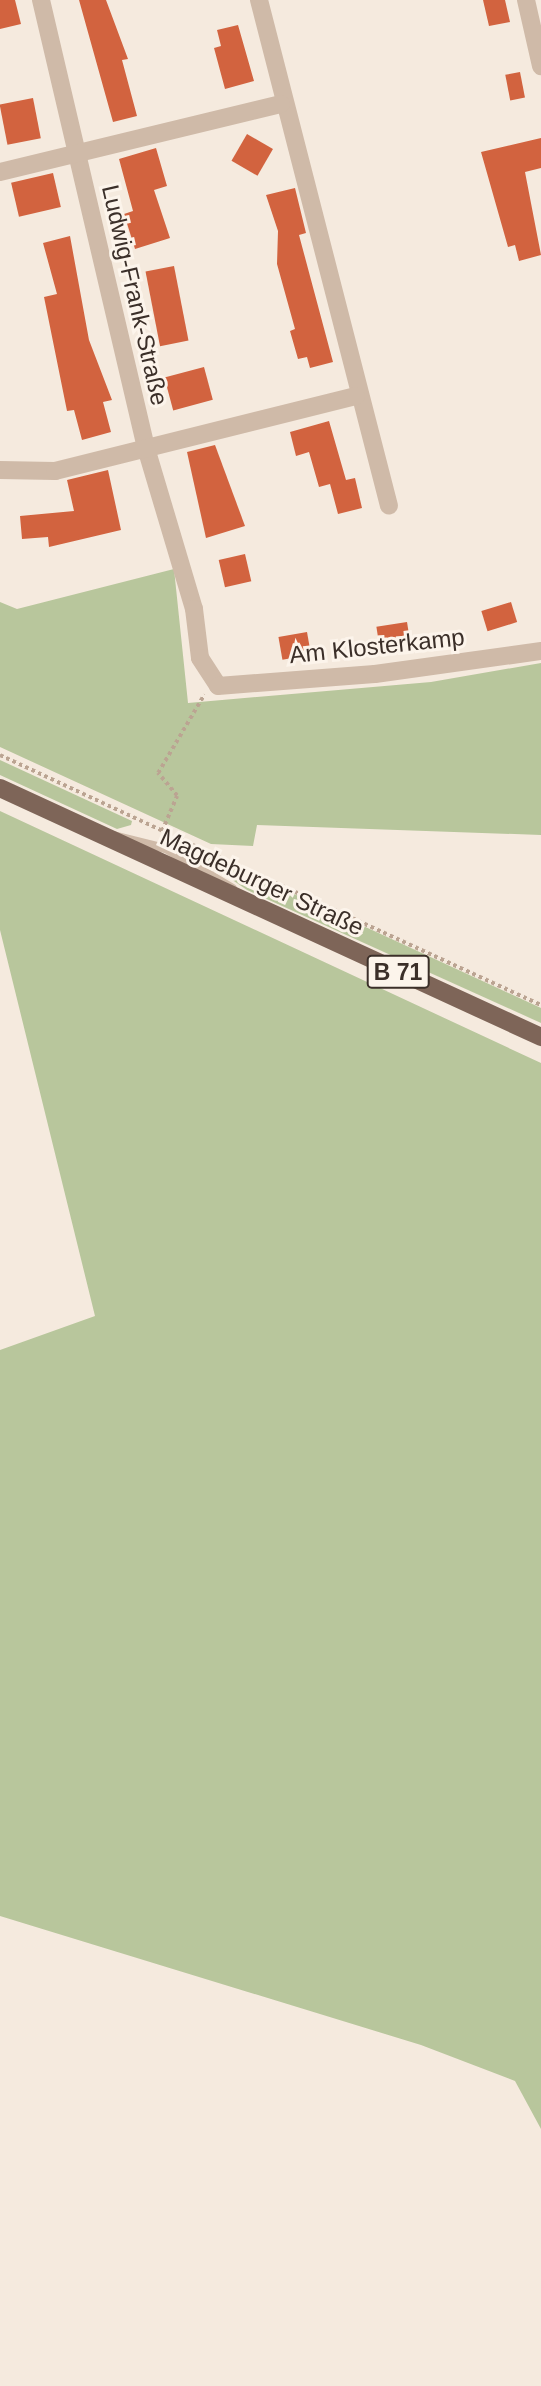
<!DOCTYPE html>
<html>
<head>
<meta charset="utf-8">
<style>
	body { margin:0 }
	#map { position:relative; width:541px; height:2386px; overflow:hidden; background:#f5eade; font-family:Arial,sans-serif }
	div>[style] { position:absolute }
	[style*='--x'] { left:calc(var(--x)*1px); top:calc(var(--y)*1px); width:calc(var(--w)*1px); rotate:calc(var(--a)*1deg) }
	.green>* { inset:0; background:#b8c69c }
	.building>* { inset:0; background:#d2633f; transform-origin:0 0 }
	.path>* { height:3.5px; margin-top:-1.75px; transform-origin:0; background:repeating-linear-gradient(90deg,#bba492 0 3.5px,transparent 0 7px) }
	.lane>* { height:9px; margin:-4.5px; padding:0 4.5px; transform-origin:4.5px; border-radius:4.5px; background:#cfbaa8 }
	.street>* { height:18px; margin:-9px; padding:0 9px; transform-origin:9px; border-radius:9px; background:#cfbaa8 }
	.primary>* { height:18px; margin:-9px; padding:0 9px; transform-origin:9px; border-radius:9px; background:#7e6558 }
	span { translate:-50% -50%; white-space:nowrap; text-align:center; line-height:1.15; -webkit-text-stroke:6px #fcf4eb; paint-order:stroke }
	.shield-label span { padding:2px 5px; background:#fcf4eb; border:2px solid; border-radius:5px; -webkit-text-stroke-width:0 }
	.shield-label { font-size:23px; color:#3b2f29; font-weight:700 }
	.street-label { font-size:24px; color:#3b2f29 }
</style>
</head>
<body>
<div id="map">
	<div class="green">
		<div style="clip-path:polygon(174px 569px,188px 703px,431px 682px,541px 663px,541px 835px,257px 825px,253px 846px,211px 844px,0 747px,0 602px,17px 609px)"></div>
		<div style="clip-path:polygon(0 760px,132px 821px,131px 825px,117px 829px,0 775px)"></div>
		<div style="clip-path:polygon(0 811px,541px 1063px,541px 2129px,515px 2081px,421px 2045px,0 1916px,0 1350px,95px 1316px,0 930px)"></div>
		<div style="clip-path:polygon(205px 853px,541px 1008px,541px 1023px,247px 890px,202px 859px)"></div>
	</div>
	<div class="building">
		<div style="clip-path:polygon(0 0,15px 0,21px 24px,0 29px)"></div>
		<div style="clip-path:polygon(79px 0,106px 0,128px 59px,122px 60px,137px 116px,113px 122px)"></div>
		<div style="clip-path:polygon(483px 0,505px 0,510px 22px,489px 26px)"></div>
		<div style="clip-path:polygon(238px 25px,254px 81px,225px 89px,214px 48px,221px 46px,217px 30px)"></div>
		<div style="left:520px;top:72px;width:26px;height:15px;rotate:79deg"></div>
		<div style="left:33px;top:98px;width:41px;height:34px;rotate:79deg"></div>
		<div style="left:247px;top:134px;width:30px;height:31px;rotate:30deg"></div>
		<div style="clip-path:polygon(541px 138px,541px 168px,525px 172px,541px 255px,519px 261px,515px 245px,508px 247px,481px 152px)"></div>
		<div style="clip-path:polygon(156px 148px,167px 186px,154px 190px,170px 238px,135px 249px,124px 214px,133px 211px,119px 159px)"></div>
		<div style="left:53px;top:173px;width:35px;height:43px;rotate:77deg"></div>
		<div style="clip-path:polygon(295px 188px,306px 233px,299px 235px,333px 362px,310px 368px,307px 357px,298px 359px,290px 331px,295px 329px,277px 264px,278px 231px,266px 195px)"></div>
		<div style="clip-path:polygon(70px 236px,89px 340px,112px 400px,103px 402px,111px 432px,82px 440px,74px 410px,67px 411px,44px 297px,57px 294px,43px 243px)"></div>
		<div style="left:174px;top:266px;width:76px;height:29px;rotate:79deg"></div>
		<div style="left:204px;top:367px;width:34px;height:41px;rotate:75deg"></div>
		<div style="clip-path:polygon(329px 421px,346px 480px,355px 478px,362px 508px,338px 514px,330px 484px,319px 487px,309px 452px,296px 456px,290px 432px)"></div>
		<div style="clip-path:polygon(215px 445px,245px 526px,206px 538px,187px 452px)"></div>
		<div style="clip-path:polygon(108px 470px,121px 530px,49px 547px,48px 537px,22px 539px,20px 516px,74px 511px,67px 480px)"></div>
		<div style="left:245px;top:554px;width:28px;height:27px;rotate:77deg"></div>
		<div style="left:511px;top:602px;width:21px;height:31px;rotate:73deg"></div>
		<div style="left:407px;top:622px;width:18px;height:31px;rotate:81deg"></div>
		<div style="left:307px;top:632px;width:23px;height:29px;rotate:80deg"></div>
	</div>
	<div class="path">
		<div style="--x:0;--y:755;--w:184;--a:25"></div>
		<div style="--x:162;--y:831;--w:38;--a:-67"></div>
		<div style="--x:177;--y:796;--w:30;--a:-130"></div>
		<div style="--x:158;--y:773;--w:91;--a:-59.5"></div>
		<div style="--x:180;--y:839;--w:397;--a:24.7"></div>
	</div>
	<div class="lane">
		<div style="--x:113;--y:835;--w:54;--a:14"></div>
		<div style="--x:165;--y:848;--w:78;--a:30.8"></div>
	</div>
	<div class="street">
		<div style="--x:41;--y:0;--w:460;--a:76.8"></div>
		<div style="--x:146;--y:448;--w:168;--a:73.4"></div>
		<div style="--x:194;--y:609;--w:49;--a:83"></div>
		<div style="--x:200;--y:658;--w:33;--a:57"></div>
		<div style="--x:218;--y:686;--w:157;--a:-4.4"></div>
		<div style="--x:375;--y:674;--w:168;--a:-7.9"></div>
		<div style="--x:259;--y:0;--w:522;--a:75.59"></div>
		<div style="--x:526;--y:0;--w:68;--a:77.2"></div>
		<div style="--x:0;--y:172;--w:289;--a:-13.6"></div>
		<div style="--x:0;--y:470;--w:55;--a:1"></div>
		<div style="--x:55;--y:471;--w:310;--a:-14"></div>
	</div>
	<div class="primary">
		<div style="--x:0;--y:788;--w:596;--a:24.71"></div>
	</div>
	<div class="shield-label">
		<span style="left:398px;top:972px">B 71</span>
	</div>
	<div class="street-label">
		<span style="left:135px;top:295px;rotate:77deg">Ludwig-Frank-Straße</span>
		<span style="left:377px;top:646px;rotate:-6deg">Am Klosterkamp</span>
		<span style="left:262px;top:882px;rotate:25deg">Magdeburger Straße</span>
	</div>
</div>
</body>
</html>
